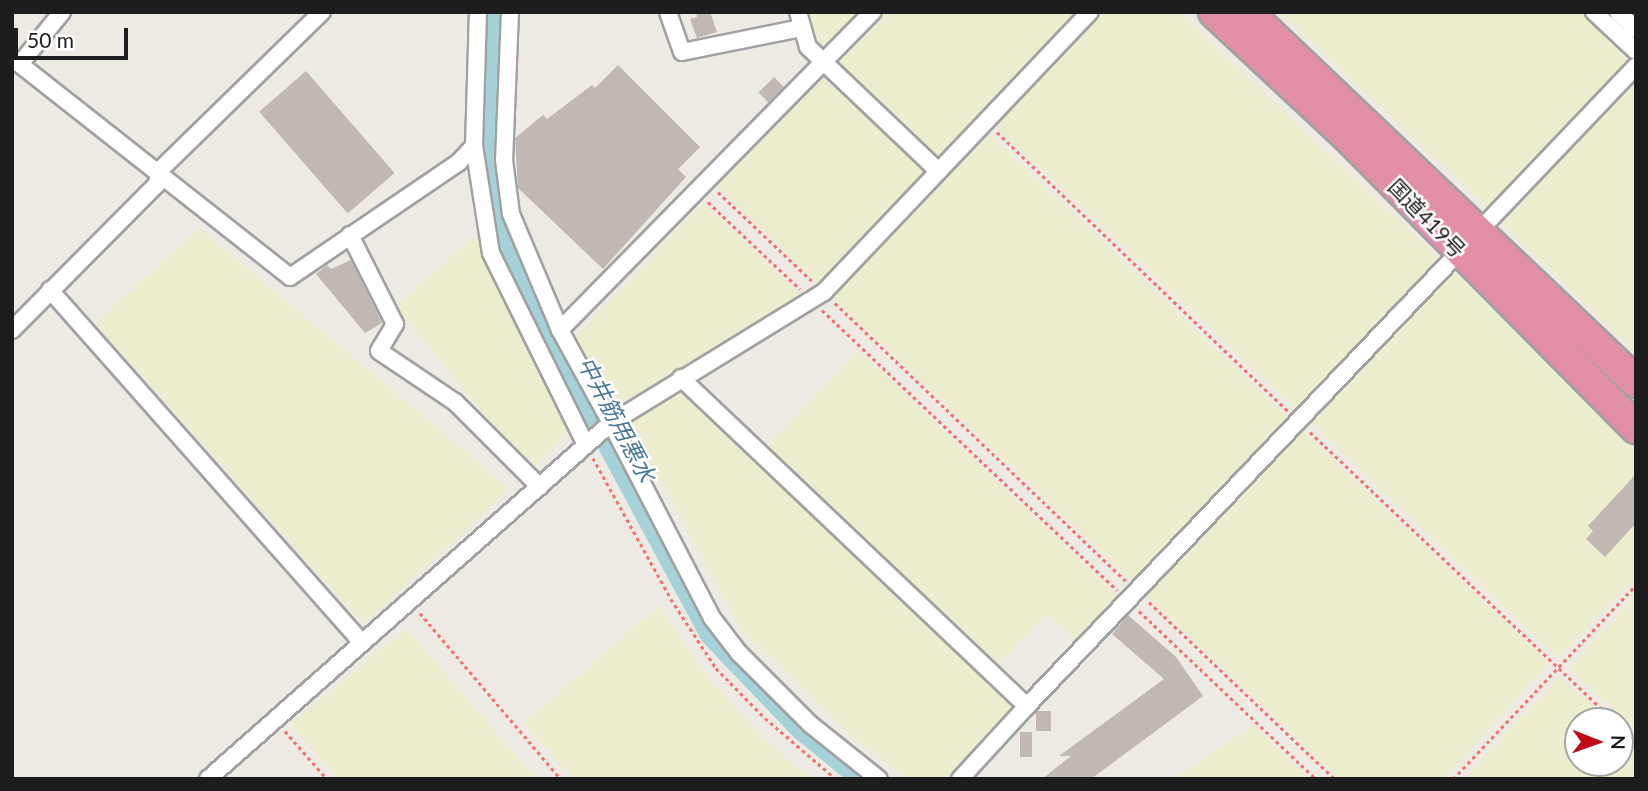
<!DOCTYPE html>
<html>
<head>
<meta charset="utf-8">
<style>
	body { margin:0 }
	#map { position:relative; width:1648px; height:791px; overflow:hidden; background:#ede9e3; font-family:Lato,"Noto Sans JP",sans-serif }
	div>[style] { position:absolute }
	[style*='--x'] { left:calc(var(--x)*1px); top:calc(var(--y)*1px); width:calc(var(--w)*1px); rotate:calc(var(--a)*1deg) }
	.farmland>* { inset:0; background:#ececcf }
	.canal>* { height:16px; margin:-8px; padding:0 8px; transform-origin:8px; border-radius:8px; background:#a5d1d9 }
	.building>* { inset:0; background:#c2b8b3; transform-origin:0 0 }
	.path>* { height:2.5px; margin-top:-1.25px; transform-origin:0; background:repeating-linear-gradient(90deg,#f3726f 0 3.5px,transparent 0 7px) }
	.roads { filter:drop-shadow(2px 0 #a1a1a1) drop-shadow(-2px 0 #a1a1a1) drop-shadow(0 2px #a1a1a1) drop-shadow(0 -2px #a1a1a1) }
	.street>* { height:16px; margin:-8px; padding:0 8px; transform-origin:8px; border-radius:8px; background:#fff }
	.highway>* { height:30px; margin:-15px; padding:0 15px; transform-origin:15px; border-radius:15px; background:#e28ea4 }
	span { translate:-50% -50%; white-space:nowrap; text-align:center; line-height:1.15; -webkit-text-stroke:5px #fff; paint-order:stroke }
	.street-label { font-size:21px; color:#1d1d1d }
	.water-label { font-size:23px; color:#487798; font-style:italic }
	.frame { position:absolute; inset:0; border:14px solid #1d1d1d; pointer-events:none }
	.north { position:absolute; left:1564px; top:707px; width:70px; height:70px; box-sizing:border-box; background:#fff; border:2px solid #a5a5a5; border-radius:50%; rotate:91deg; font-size:19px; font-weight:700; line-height:28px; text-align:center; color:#1d1d1d }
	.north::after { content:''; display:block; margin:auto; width:24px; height:32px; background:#c00a18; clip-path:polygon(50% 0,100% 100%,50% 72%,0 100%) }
	.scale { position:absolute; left:14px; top:28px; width:114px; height:32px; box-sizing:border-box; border:4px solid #1d1d1d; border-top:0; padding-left:9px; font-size:21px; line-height:24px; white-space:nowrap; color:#1d1d1d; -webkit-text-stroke:5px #fff; paint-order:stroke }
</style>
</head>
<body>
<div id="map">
	<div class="farmland">
		<div style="clip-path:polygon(806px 12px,869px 12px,827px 57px,811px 42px)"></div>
		<div style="clip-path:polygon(878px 12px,1076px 12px,939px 158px,933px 158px,832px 62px)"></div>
		<div style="clip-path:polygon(1103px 12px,1179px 12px,1443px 262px,1302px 410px,1297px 410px,999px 129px,999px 121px)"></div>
		<div style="clip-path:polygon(1279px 12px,1586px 12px,1635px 58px,1491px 211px)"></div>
		<div style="clip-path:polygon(823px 70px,925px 166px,925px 172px,819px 284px,714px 184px)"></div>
		<div style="clip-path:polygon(1636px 76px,1636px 353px,1498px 220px)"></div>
		<div style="clip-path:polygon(984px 136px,991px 136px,1287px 417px,1287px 423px,1135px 583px,831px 296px)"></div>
		<div style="clip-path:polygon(703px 203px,801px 296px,608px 410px,570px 343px)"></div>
		<div style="clip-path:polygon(199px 228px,510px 489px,363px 624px,95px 323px)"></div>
		<div style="clip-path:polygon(482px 230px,486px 259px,568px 431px,531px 471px,395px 306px)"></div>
		<div style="clip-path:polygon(1452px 270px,1636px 446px,1636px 577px,1561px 655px,1555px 655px,1311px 423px)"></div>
		<div style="clip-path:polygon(858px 350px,1121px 599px,1079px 643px,1046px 614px,996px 668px,764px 450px)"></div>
		<div style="clip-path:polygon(685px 388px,1016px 703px,1016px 710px,952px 779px,908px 779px,851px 735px,740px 629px,630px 423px)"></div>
		<div style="clip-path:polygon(1303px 432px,1549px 663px,1444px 779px,1340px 779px,1144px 593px,1297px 433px)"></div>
		<div style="clip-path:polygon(1636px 594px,1636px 731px,1569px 669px)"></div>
		<div style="clip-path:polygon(658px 606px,708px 677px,763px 738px,810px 779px,573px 779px,524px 723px)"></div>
		<div style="clip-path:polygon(406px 628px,536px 779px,338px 779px,291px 724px)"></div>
		<div style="clip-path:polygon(1559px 677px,1609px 721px,1578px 721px,1578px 763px,1620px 763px,1620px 731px,1636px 748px,1636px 779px,1463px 779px)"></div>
		<div style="clip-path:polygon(1253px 725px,1310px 779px,1173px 779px)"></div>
	</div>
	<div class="canal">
		<div style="--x:495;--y:12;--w:161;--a:91.8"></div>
		<div style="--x:490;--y:173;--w:43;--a:83.4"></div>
		<div style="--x:495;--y:216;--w:96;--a:68.5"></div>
		<div style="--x:530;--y:305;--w:376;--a:61.7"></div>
		<div style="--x:708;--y:636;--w:132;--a:46.2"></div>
		<div style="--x:799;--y:731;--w:76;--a:39.1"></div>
	</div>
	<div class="building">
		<div style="clip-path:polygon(696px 12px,710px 12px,717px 32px,697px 38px,690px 19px,697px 17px)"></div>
		<div style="clip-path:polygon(618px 65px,700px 147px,678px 169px,686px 177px,603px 269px,518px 188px,515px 138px,543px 115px,547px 119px,592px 85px,595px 88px)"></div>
		<div style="left:306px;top:71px;width:135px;height:62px;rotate:49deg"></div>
		<div style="left:774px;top:77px;width:14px;height:22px;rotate:45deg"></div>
		<div style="clip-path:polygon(351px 260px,382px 323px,365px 333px,316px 274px,327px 265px,331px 269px)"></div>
		<div style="clip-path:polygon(1636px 474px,1636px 523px,1605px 557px,1586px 539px,1593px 531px,1588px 526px)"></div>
		<div style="clip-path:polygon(1128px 615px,1176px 657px,1203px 696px,1091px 779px,1042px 779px,1071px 756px,1059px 756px,1164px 679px,1112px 634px)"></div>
		<div style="left:1036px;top:711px;width:15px;height:20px"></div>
		<div style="left:1020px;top:732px;width:12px;height:25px"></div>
	</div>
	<div class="path">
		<div style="--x:997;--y:132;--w:403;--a:43.8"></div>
		<div style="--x:718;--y:192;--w:129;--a:43.4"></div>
		<div style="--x:708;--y:202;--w:127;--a:43.4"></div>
		<div style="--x:835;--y:303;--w:402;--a:43.7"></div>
		<div style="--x:822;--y:310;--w:407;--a:43.5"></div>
		<div style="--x:1310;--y:432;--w:420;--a:43.5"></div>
		<div style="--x:593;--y:458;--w:161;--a:61"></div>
		<div style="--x:671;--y:599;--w:82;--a:56.9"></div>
		<div style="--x:716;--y:668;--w:70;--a:45.6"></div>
		<div style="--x:765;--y:718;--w:94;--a:40.7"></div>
		<div style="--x:1149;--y:602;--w:257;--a:43.6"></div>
		<div style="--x:1139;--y:611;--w:244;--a:43.5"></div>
		<div style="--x:420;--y:613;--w:218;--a:49.7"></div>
		<div style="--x:1620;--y:726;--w:23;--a:45"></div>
		<div style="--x:285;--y:731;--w:64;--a:48.8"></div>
		<div style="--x:1453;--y:779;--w:267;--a:-46.7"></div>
	</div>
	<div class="roads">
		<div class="street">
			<div style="--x:510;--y:12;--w:148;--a:92.3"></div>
			<div style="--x:504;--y:160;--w:54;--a:82.6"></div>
			<div style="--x:511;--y:214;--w:126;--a:67.1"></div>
			<div style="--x:560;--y:330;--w:106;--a:61.3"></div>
			<div style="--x:611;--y:423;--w:250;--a:-31.6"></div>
			<div style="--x:824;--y:292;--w:386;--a:-46.5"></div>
			<div style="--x:668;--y:12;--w:42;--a:70.7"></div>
			<div style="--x:682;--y:52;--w:121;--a:-11.4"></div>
			<div style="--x:798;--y:12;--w:36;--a:74"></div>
			<div style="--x:808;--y:47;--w:180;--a:43.6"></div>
			<div style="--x:1594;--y:12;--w:57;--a:42.9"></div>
			<div style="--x:1618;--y:12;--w:25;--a:45"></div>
			<div style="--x:12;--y:58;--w:354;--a:38.2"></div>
			<div style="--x:290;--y:277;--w:203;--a:-34.2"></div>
			<div style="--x:458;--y:163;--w:23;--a:-47"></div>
			<div style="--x:474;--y:146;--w:134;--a:-88.3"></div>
			<div style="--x:20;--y:64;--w:67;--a:-51.1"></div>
			<div style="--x:474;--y:146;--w:108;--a:81"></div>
			<div style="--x:491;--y:253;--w:212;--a:63.7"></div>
			<div style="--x:1478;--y:232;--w:229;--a:-46.4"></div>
			<div style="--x:350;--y:235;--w:100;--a:63.2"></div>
			<div style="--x:395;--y:324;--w:31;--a:121"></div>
			<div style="--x:379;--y:351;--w:92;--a:33.9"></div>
			<div style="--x:455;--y:402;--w:120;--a:45"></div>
			<div style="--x:50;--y:290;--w:469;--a:48.5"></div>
			<div style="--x:12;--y:330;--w:206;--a:-45.2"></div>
			<div style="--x:157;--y:184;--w:14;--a:-78"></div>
			<div style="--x:160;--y:170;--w:226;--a:-44.3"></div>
			<div style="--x:560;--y:330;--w:446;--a:-45.5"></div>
			<div style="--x:681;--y:378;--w:477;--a:43.5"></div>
			<div style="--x:1027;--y:706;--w:99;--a:132.5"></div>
			<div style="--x:1027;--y:706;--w:627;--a:-46.42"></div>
			<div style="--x:208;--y:779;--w:538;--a:-41.46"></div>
			<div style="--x:611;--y:423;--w:220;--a:62.6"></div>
			<div style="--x:712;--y:618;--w:44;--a:52.4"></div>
			<div style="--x:739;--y:653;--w:100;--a:45"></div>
			<div style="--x:810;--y:724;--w:88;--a:38.6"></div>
		</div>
		<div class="highway">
			<div style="--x:1214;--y:12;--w:179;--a:43"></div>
			<div style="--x:1345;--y:134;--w:414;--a:45.3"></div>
			<div style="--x:1247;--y:12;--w:537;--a:43.57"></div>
		</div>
	</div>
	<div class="street-label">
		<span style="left:1427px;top:218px;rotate:46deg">国道419号</span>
	</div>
	<div class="water-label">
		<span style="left:617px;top:419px;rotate:62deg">中井筋用悪水</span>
	</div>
	<div class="frame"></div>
	<div class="north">N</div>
	<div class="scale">50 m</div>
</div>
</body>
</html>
